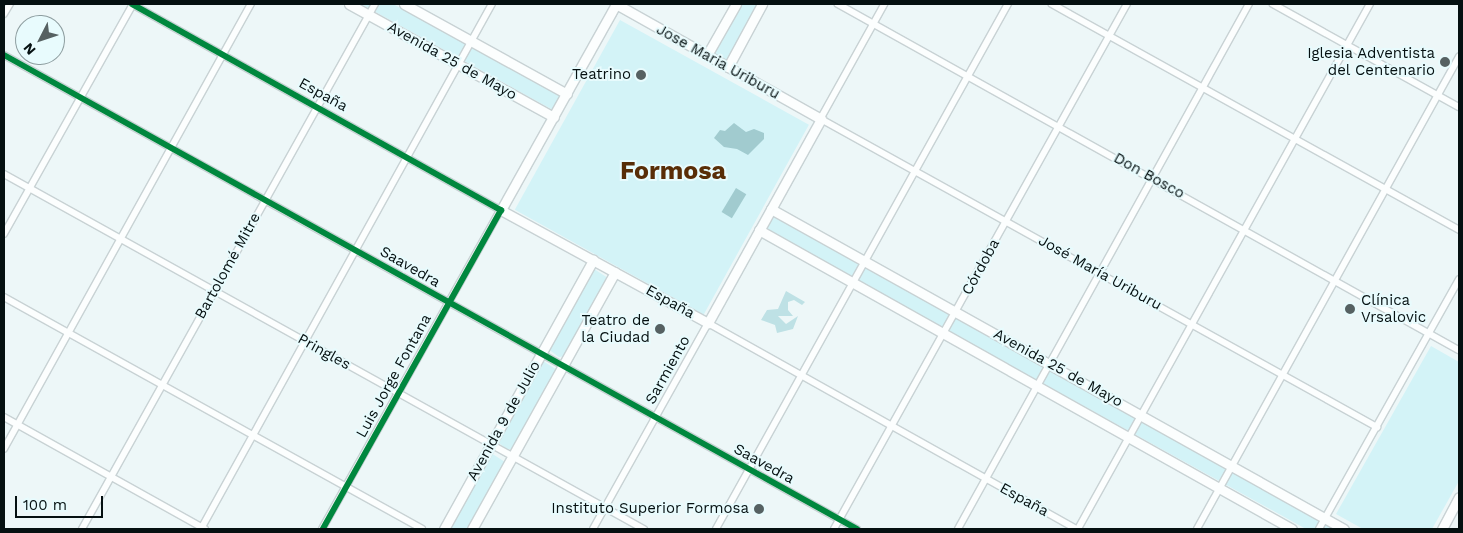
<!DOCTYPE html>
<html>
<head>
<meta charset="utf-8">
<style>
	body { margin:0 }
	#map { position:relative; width:1463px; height:533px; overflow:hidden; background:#edf7f8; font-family:"Work Sans",sans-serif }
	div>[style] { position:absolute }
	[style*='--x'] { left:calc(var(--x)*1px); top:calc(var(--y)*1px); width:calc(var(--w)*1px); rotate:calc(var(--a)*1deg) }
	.green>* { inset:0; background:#d3f3f7; transform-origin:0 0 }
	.forest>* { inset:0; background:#bee1e5 }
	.water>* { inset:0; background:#a1cbcf; transform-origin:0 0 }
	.roads { filter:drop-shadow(1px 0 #c8d2d4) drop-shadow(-1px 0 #c8d2d4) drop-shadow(0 1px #c8d2d4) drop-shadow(0 -1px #c8d2d4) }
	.minor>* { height:5.5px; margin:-2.75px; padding:0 2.75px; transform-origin:2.75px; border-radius:2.75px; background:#fcfefe }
	.secondary>* { height:9px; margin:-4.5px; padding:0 4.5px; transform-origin:4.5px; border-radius:4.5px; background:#fcfefe }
	.cycleway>* { height:6px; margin:-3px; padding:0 3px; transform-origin:3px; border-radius:3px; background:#00873e }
	.dots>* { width:14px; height:14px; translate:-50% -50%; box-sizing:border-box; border:2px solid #e8fbfd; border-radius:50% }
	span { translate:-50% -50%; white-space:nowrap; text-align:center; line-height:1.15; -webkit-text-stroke:4px #e8fbfd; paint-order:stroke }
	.poi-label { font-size:15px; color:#051011 }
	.right { translate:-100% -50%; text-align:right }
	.left { translate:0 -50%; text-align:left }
	.street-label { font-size:15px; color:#051011 }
	.town-label { font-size:25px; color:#592d07; font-weight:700 }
	.frame { position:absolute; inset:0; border:5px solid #051011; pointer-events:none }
	.north { position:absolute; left:15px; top:15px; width:50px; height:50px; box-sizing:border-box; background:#e8fbfd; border:1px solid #8d9d9f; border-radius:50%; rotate:229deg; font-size:14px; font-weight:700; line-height:20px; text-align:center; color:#051011 }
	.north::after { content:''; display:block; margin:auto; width:18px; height:22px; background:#566162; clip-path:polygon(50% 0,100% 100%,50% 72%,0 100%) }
	.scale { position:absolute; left:15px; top:496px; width:88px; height:22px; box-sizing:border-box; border:2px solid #051011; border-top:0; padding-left:6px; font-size:15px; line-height:18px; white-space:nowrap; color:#051011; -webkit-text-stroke:4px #e8fbfd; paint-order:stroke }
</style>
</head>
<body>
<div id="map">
	<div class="green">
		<div style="clip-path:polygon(361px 4px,393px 4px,561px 96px,553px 110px)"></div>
		<div style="clip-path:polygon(740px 4px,758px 4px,727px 60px,713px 53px)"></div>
		<div style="left:620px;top:20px;width:216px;height:217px;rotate:29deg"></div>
		<div style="clip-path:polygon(774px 217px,1334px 529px,1306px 529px,766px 230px)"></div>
		<div style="clip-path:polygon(594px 269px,608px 278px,566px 356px,559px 357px,548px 349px)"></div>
		<div style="clip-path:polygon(1431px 346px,1459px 362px,1459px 481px,1432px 529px,1363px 529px,1336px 514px)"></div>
		<div style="clip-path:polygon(543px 361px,557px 370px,515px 449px,507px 449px,496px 441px)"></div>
		<div style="clip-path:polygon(491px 453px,505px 462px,469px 529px,446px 529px)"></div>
	</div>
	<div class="forest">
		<div style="clip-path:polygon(786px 291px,805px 302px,802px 305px,794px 300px,788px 302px,788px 310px,793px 316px,778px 316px,786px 324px,798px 316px,793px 329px,777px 333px,775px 325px,761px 320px,767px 310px,778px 309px)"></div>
	</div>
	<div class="water">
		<div style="clip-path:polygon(734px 123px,746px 132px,754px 129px,764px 133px,764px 139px,748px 155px,737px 149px,724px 147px,714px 138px,720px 130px,725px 131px)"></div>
		<div style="left:736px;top:188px;width:12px;height:28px;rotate:31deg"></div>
	</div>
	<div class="roads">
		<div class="minor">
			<div style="--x:132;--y:4;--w:423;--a:29.2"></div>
			<div style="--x:501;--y:210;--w:365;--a:119.2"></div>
			<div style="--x:838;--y:4;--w:711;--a:29.13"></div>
			<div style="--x:885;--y:4;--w:132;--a:119.1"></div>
			<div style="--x:821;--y:119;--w:636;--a:28.98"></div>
			<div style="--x:1052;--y:4;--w:466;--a:29"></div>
			<div style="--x:1273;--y:4;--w:213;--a:29"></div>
			<div style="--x:4;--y:14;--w:12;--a:-59"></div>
			<div style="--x:4;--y:55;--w:976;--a:29.06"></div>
			<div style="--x:4;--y:174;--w:732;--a:29.02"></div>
			<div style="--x:4;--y:234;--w:264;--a:-60.7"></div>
			<div style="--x:4;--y:297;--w:478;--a:29"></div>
			<div style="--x:4;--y:417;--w:230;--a:29.1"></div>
			<div style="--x:4;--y:449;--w:509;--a:-60.97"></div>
			<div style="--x:82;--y:529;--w:601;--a:-60.83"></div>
			<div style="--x:201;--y:529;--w:600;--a:-61"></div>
			<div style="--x:593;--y:529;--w:236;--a:-60.8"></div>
			<div style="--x:708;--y:323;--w:423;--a:29.2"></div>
			<div style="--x:716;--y:529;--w:601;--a:-60.92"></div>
			<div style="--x:834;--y:529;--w:601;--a:-60.83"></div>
			<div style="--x:958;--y:529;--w:600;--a:-61"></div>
			<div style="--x:1078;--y:529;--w:601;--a:-60.92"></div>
			<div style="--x:1197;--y:529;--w:540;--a:-60.97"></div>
			<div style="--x:1319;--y:529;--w:286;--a:-60.7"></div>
		</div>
		<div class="secondary">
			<div style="--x:349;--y:4;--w:234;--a:28.9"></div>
			<div style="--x:404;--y:4;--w:186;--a:28.9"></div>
			<div style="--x:616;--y:4;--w:235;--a:29.3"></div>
			<div style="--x:821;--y:119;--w:233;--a:119"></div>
			<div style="--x:708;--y:323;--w:236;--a:-151.4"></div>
			<div style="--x:501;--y:210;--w:236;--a:-60.8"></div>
			<div style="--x:707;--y:55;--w:59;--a:-60.4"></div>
			<div style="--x:728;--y:67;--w:72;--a:-61.6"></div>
			<div style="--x:771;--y:209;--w:656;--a:29.18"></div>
			<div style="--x:759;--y:230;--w:611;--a:29.29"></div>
			<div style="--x:444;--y:529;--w:308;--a:-61"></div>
			<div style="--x:472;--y:529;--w:294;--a:-60.9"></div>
			<div style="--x:1442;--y:529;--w:36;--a:-62"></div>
		</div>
	</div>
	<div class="cycleway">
		<div style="--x:132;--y:4;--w:423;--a:29.2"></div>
		<div style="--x:501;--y:210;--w:365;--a:119.2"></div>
		<div style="--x:4;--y:55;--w:976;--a:29.06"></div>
	</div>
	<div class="dots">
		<div style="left:1445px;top:62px;background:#566162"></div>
		<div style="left:641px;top:75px;background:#566162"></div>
		<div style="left:1350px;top:309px;background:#566162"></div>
		<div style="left:660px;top:329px;background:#566162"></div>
		<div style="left:759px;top:509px;background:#566162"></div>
	</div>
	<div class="poi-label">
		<span class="right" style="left:1435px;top:62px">Iglesia Adventista<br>del Centenario</span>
		<span class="right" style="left:631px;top:75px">Teatrino</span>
		<span class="left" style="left:1361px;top:309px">Clínica<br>Vrsalovic</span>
		<span class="right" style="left:650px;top:329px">Teatro de<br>la Ciudad</span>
		<span class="right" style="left:749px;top:509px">Instituto Superior Formosa</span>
	</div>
	<div class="street-label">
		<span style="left:452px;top:61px;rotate:29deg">Avenida 25 de Mayo</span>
		<span style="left:718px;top:62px;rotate:29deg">Jose Maria Uriburu</span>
		<span style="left:323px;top:95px;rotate:29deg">España</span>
		<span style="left:1149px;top:176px;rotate:29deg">Don Bosco</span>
		<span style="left:228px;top:266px;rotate:-61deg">Bartolomé Mitre</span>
		<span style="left:410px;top:267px;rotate:30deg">Saavedra</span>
		<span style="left:981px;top:267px;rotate:-61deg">Córdoba</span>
		<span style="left:1100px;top:273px;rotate:29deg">José María Uriburu</span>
		<span style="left:670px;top:302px;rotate:29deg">España</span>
		<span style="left:324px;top:352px;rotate:29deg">Pringles</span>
		<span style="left:1058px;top:368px;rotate:29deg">Avenida 25 de Mayo</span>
		<span style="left:668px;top:370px;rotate:-61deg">Sarmiento</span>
		<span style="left:394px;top:376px;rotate:-61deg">Luis Jorge Fontana</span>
		<span style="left:504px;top:421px;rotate:-61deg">Avenida 9 de Julio</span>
		<span style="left:764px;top:464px;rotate:29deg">Saavedra</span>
		<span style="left:1024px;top:500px;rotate:29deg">España</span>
	</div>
	<div class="town-label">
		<span style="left:673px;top:171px">Formosa</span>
	</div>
	<div class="frame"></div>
	<div class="north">N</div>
	<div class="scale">100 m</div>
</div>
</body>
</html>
